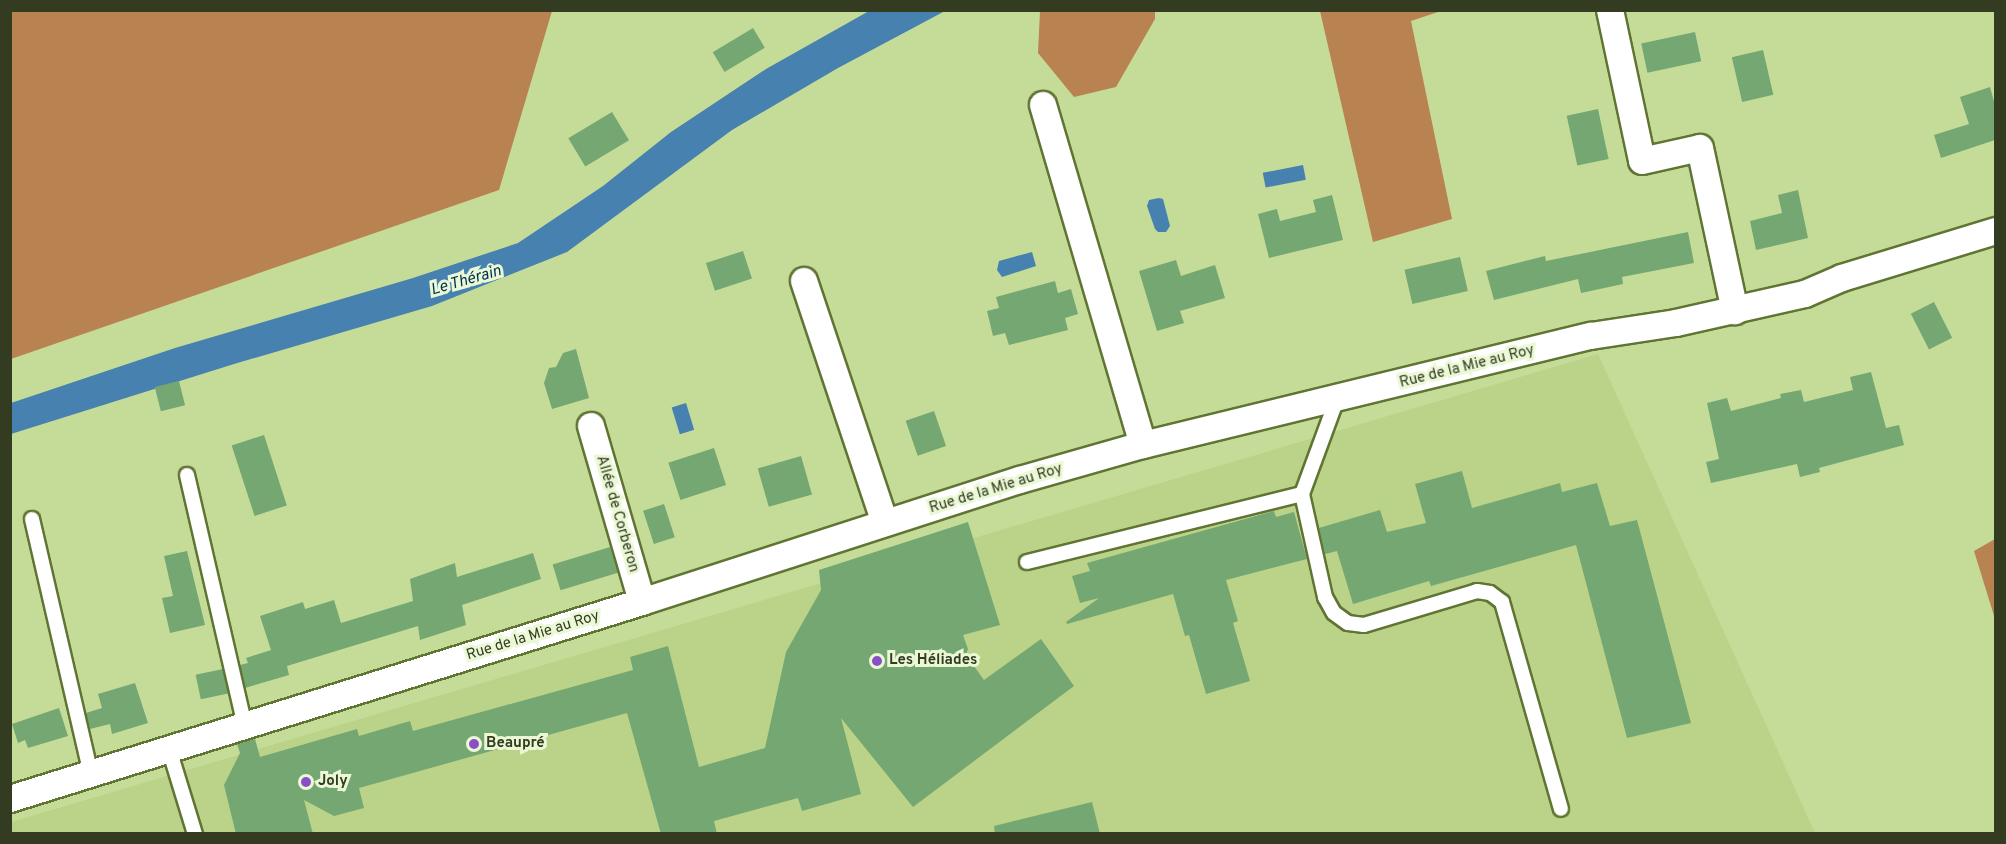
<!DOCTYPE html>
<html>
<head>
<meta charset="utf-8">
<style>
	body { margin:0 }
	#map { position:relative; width:2006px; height:844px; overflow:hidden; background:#c5dc98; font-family:Overpass,sans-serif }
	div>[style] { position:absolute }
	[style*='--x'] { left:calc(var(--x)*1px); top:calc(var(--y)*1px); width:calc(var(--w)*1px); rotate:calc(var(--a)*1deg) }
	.built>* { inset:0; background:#bad388 }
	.forest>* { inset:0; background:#b88350 }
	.water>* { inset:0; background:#4681af; transform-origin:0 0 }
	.building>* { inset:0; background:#74a772; transform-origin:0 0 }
	.roads { filter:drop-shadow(2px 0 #607433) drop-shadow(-2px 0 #607433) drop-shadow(0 2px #607433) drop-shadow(0 -2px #607433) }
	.service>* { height:14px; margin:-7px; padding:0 7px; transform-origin:7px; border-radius:7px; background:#fff }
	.minor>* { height:26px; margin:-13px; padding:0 13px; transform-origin:13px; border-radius:13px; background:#fff }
	.dots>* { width:16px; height:16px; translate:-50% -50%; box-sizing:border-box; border:3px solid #ebf8d6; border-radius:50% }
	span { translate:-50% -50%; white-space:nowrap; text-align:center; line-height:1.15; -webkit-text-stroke:6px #ebf8d6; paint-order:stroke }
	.street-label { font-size:15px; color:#333c21 }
	.poi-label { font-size:15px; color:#333c21; font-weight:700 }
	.left { translate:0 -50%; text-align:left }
	.water-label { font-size:16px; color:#00304f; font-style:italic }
	.frame { position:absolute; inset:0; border:12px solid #333c21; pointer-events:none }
</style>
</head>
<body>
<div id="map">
	<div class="built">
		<div style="clip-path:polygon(1598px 354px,1815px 833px,11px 834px,11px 822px)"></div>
	</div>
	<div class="forest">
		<div style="clip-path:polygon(10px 11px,11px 10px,552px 11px,499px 190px,11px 359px)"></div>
		<div style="clip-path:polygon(1040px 11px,1040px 10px,1155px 11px,1155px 19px,1116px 87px,1074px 97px,1038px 53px)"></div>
		<div style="clip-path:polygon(1320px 11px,1441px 11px,1411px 21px,1452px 219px,1373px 242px)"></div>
		<div style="clip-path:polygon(1995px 539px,1995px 619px,1974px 551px)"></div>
	</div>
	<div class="water">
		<div style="clip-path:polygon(869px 11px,945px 11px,838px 68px,732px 130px,567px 252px,432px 306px,234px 364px,11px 434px,11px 403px,175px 348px,413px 278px,518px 243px,603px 186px,671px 132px,766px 69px)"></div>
		<div style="left:1303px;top:165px;width:15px;height:41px;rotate:79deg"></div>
		<div style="clip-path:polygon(1159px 198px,1163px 199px,1170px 226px,1166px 232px,1158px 232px,1155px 229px,1147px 206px,1149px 200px)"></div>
		<div style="clip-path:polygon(1032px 252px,1036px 266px,1002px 277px,997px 270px,999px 261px)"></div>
		<div style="left:686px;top:403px;width:28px;height:15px;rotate:73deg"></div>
	</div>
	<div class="building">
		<div style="left:753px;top:28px;width:23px;height:47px;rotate:59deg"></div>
		<div style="left:1695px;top:32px;width:30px;height:55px;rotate:78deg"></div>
		<div style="left:1763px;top:50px;width:46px;height:32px;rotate:77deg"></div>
		<div style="clip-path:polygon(1990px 87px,1995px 105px,1995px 140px,1941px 158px,1934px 135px,1969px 124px,1960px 97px)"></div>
		<div style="left:1598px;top:109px;width:51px;height:32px;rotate:78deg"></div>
		<div style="left:612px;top:112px;width:33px;height:51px;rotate:59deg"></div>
		<div style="clip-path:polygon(1798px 190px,1808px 238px,1756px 250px,1750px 221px,1782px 213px,1778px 195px)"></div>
		<div style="clip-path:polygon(1332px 195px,1343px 240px,1269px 258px,1258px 214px,1277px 209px,1280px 221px,1316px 212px,1313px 200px)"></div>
		<div style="clip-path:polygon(1688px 232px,1694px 263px,1622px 277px,1623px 284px,1581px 293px,1578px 279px,1494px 300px,1486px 271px,1545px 256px,1546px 261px)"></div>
		<div style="left:743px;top:251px;width:29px;height:39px;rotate:72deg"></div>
		<div style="left:1460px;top:257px;width:35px;height:57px;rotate:77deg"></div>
		<div style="clip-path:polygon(1176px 260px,1181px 276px,1215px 265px,1225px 298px,1180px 311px,1184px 323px,1157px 331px,1139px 271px)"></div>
		<div style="clip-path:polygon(1055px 281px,1058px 293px,1071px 289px,1078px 314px,1065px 318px,1068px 330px,1009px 345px,1005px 333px,993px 336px,987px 311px,999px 308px,996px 297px)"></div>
		<div style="left:1934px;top:302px;width:40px;height:26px;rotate:63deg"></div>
		<div style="clip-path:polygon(576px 349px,589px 398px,552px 409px,544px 383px,549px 368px,556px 367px,563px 353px)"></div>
		<div style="clip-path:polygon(1871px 372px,1886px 428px,1899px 425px,1904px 445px,1819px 468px,1820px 472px,1800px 477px,1797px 464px,1711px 483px,1706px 462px,1719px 459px,1707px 403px,1727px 398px,1731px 411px,1781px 398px,1780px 394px,1801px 390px,1804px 402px,1853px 390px,1850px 377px)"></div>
		<div style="left:179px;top:381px;width:25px;height:25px;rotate:76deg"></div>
		<div style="left:934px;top:411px;width:37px;height:30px;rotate:71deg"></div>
		<div style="left:264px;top:435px;width:74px;height:34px;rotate:72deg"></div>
		<div style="left:714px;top:448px;width:39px;height:48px;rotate:72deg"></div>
		<div style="left:801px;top:456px;width:40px;height:45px;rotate:74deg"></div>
		<div style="clip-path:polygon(1462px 471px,1472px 508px,1560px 483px,1562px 492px,1597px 483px,1610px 526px,1637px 520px,1691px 723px,1627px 738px,1576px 545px,1431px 586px,1429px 581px,1353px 604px,1337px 551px,1325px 554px,1319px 528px,1380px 510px,1387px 532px,1426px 523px,1415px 484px)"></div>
		<div style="left:664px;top:504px;width:35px;height:22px;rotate:72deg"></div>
		<div style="clip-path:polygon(1274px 511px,1276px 517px,1294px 512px,1307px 559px,1226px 580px,1238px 621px,1233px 623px,1250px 681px,1206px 694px,1189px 635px,1185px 636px,1173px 594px,1067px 624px,1066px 622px,1099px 598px,1080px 603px,1072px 576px,1090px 571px,1087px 563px)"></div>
		<div style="clip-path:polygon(968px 522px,1000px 625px,963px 635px,968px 649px,966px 655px,984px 680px,1041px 639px,1074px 686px,913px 807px,841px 718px,861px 794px,802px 811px,798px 798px,714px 821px,717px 834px,661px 834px,627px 713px,359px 788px,364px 808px,334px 816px,304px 800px,313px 834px,236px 834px,224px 785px,240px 753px,237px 744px,255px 739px,260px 757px,357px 729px,359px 736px,410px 721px,413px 731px,633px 670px,630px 657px,668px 646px,699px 767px,765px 748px,786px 652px,821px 590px,819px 570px)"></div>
		<div style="left:610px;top:547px;width:27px;height:60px;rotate:73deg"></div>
		<div style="clip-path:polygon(187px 551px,205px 625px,170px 633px,162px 598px,173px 596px,164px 556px)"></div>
		<div style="clip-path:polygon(533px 553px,541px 579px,462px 605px,466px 625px,420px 640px,418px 626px,287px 666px,289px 675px,245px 688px,240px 665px,248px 663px,246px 658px,271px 650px,260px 616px,303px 602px,305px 609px,334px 600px,341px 623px,413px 601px,410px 579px,455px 563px,457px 577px)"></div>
		<div style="left:223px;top:669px;width:25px;height:28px;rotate:78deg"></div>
		<div style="clip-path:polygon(135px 683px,148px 723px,112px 734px,110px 724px,90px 729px,86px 713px,102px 708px,98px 694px)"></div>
		<div style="clip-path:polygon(59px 708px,68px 736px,28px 748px,25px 740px,18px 743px,12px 724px)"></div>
		<div style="clip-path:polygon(1092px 802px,1100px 834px,995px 834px,994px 826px)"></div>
	</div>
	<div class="roads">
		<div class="service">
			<div style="--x:187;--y:475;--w:258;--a:77"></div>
			<div style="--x:1302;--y:494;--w:106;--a:77.4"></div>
			<div style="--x:1325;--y:597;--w:18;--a:61"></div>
			<div style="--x:1334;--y:613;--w:17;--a:36"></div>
			<div style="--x:1348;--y:623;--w:16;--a:7"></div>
			<div style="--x:1364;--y:625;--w:118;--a:-16.7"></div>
			<div style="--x:1477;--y:591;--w:13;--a:9"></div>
			<div style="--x:1490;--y:593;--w:15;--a:37"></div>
			<div style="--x:1502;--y:602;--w:215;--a:74.1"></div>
			<div style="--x:32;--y:519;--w:262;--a:77"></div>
			<div style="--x:1027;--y:562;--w:283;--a:-13.9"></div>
			<div style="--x:1302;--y:494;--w:101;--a:-69.8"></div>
			<div style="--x:169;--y:749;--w:89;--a:73"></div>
		</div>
		<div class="minor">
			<div style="--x:1610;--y:10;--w:154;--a:78"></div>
			<div style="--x:1642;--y:161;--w:59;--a:-12.6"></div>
			<div style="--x:1700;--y:148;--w:167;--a:77.9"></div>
			<div style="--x:1043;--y:105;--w:354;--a:73.6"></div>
			<div style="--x:804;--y:281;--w:255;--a:71.5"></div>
			<div style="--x:591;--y:426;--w:183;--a:73.8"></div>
			<div style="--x:10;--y:799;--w:662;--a:-17.31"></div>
			<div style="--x:642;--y:602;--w:397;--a:-17.9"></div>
			<div style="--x:1020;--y:480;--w:128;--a:-15.9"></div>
			<div style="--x:1143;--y:445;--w:461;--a:-13.7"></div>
			<div style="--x:1591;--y:336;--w:86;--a:-8.7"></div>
			<div style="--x:1676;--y:323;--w:132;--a:-12.7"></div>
			<div style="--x:1805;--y:294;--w:40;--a:-23.4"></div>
			<div style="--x:1842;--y:278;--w:161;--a:-17"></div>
		</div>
	</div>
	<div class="dots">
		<div style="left:877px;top:661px;background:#8a4fc6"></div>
		<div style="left:474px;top:744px;background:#8a4fc6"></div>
		<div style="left:306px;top:782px;background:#8a4fc6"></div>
	</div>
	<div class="street-label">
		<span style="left:1467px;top:367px;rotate:-14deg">Rue de la Mie au Roy</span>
		<span style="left:996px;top:489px;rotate:-17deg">Rue de la Mie au Roy</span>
		<span style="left:617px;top:514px;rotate:74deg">Allée de Corberon</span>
		<span style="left:533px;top:636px;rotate:-17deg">Rue de la Mie au Roy</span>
	</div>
	<div class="poi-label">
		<span class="left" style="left:889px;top:661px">Les Héliades</span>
		<span class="left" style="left:486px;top:744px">Beaupré</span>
		<span class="left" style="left:318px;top:782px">Joly</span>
	</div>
	<div class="water-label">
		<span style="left:466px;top:281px;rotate:-16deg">Le Thérain</span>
	</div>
	<div class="frame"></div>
</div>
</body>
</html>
